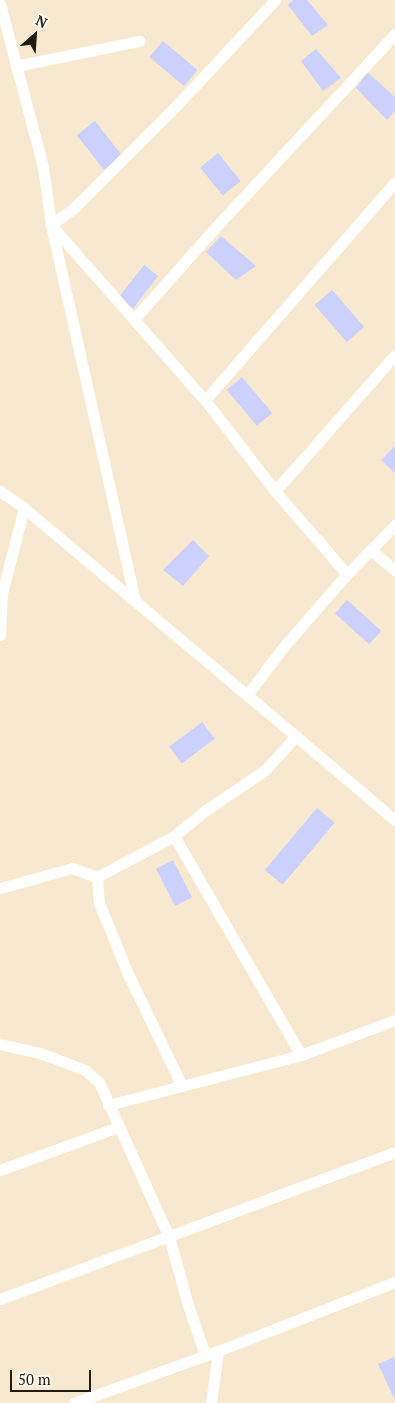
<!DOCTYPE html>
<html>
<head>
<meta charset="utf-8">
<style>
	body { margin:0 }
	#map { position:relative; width:395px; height:1403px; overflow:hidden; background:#f7e8d0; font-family:"PT Serif",serif }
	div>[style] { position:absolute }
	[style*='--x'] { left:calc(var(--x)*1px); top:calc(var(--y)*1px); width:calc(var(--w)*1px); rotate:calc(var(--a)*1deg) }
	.building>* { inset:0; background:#cbd0fd; transform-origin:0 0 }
	.minor>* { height:11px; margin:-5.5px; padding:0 5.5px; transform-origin:5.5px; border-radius:5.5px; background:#fff }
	span { translate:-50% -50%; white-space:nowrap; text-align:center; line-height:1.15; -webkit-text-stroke:5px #fdf6ed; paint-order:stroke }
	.north { position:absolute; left:10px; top:10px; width:50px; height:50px; -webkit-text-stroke:4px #fdf6ed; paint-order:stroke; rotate:26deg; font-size:14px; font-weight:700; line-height:20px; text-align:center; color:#211c13 }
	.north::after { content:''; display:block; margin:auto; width:18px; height:22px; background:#211c13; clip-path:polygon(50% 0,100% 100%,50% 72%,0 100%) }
	.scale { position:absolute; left:10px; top:1370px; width:81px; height:22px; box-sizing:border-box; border:2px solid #211c13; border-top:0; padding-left:6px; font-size:15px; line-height:18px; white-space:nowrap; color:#211c13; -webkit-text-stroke:4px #fdf6ed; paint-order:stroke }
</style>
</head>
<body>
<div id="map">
	<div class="building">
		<div style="clip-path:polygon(293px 0,307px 0,328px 25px,312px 36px,288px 5px)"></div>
		<div style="left:163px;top:41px;width:45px;height:21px;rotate:40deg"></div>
		<div style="clip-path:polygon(316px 49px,341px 78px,323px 91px,301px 61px)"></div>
		<div style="clip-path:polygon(367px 72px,395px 97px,395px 111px,387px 120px,356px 88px)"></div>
		<div style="left:95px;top:121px;width:44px;height:23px;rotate:52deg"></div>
		<div style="left:218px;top:153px;width:36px;height:23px;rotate:51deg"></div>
		<div style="clip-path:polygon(221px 236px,256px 266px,236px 280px,206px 252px)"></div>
		<div style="left:144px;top:265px;width:18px;height:41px;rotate:38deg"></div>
		<div style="left:332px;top:290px;width:49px;height:23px;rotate:49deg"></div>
		<div style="left:242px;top:377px;width:47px;height:20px;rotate:50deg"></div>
		<div style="clip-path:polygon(395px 446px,395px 473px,381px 460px)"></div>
		<div style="clip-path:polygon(193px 540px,209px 556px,183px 586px,163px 570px)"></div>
		<div style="left:347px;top:600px;width:46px;height:18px;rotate:42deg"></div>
		<div style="left:202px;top:722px;width:21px;height:41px;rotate:53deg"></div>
		<div style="left:317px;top:808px;width:23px;height:81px;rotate:40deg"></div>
		<div style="left:173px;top:860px;width:42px;height:19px;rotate:63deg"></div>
		<div style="clip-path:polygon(395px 1357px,395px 1397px,394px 1398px,378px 1364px)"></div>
	</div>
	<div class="minor">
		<div style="--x:275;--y:0;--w:152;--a:133.1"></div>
		<div style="--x:171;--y:111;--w:137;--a:135"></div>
		<div style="--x:74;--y:208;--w:29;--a:144"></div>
		<div style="--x:51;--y:225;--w:233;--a:48.7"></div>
		<div style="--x:205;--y:400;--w:115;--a:52.4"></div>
		<div style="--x:275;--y:491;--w:110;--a:49.1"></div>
		<div style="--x:0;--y:4;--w:169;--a:75.2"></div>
		<div style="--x:43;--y:167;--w:59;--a:82.1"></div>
		<div style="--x:51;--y:225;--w:385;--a:77.4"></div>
		<div style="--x:16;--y:66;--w:126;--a:-11.5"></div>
		<div style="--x:134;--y:319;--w:137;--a:-48.3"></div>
		<div style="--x:225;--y:217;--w:250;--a:-47.1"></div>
		<div style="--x:205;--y:400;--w:289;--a:-48.9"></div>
		<div style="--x:0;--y:491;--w:29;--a:35"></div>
		<div style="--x:24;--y:508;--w:291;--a:40"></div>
		<div style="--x:247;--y:695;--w:194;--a:40.2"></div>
		<div style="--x:275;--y:491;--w:181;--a:-48.6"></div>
		<div style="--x:371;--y:550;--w:31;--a:40"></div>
		<div style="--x:0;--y:635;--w:42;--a:-87.3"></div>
		<div style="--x:2;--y:593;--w:88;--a:-75.5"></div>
		<div style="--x:247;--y:695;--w:63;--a:-52.8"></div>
		<div style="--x:285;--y:645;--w:94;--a:-48.9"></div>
		<div style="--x:347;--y:574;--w:69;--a:-45.6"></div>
		<div style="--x:174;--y:836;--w:253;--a:59.9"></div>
		<div style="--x:97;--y:877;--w:87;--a:-28"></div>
		<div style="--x:174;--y:836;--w:41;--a:-39.1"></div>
		<div style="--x:206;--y:810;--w:71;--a:-34.1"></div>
		<div style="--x:265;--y:770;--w:46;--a:-47.6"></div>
		<div style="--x:97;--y:877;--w:26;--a:86"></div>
		<div style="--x:99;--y:903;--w:79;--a:67.7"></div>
		<div style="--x:129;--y:976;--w:122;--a:64.3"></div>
		<div style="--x:0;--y:888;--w:75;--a:-15.5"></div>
		<div style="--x:72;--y:868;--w:27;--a:20"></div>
		<div style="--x:0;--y:1044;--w:41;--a:12.7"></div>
		<div style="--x:40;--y:1053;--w:48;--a:20.7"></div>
		<div style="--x:85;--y:1070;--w:18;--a:41"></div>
		<div style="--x:99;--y:1082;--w:170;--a:65.7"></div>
		<div style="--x:169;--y:1237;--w:71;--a:74.4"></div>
		<div style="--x:188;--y:1305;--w:53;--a:71.2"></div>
		<div style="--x:108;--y:1105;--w:199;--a:-14.5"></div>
		<div style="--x:301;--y:1055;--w:100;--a:-20.4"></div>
		<div style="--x:0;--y:1170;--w:126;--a:-20"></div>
		<div style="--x:0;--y:1299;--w:421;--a:-20.4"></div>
		<div style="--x:74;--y:1403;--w:153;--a:-19.9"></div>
		<div style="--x:218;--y:1351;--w:190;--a:-21.3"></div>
		<div style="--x:211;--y:1403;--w:52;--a:-82.3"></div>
	</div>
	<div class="north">N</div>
	<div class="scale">50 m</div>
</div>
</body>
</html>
